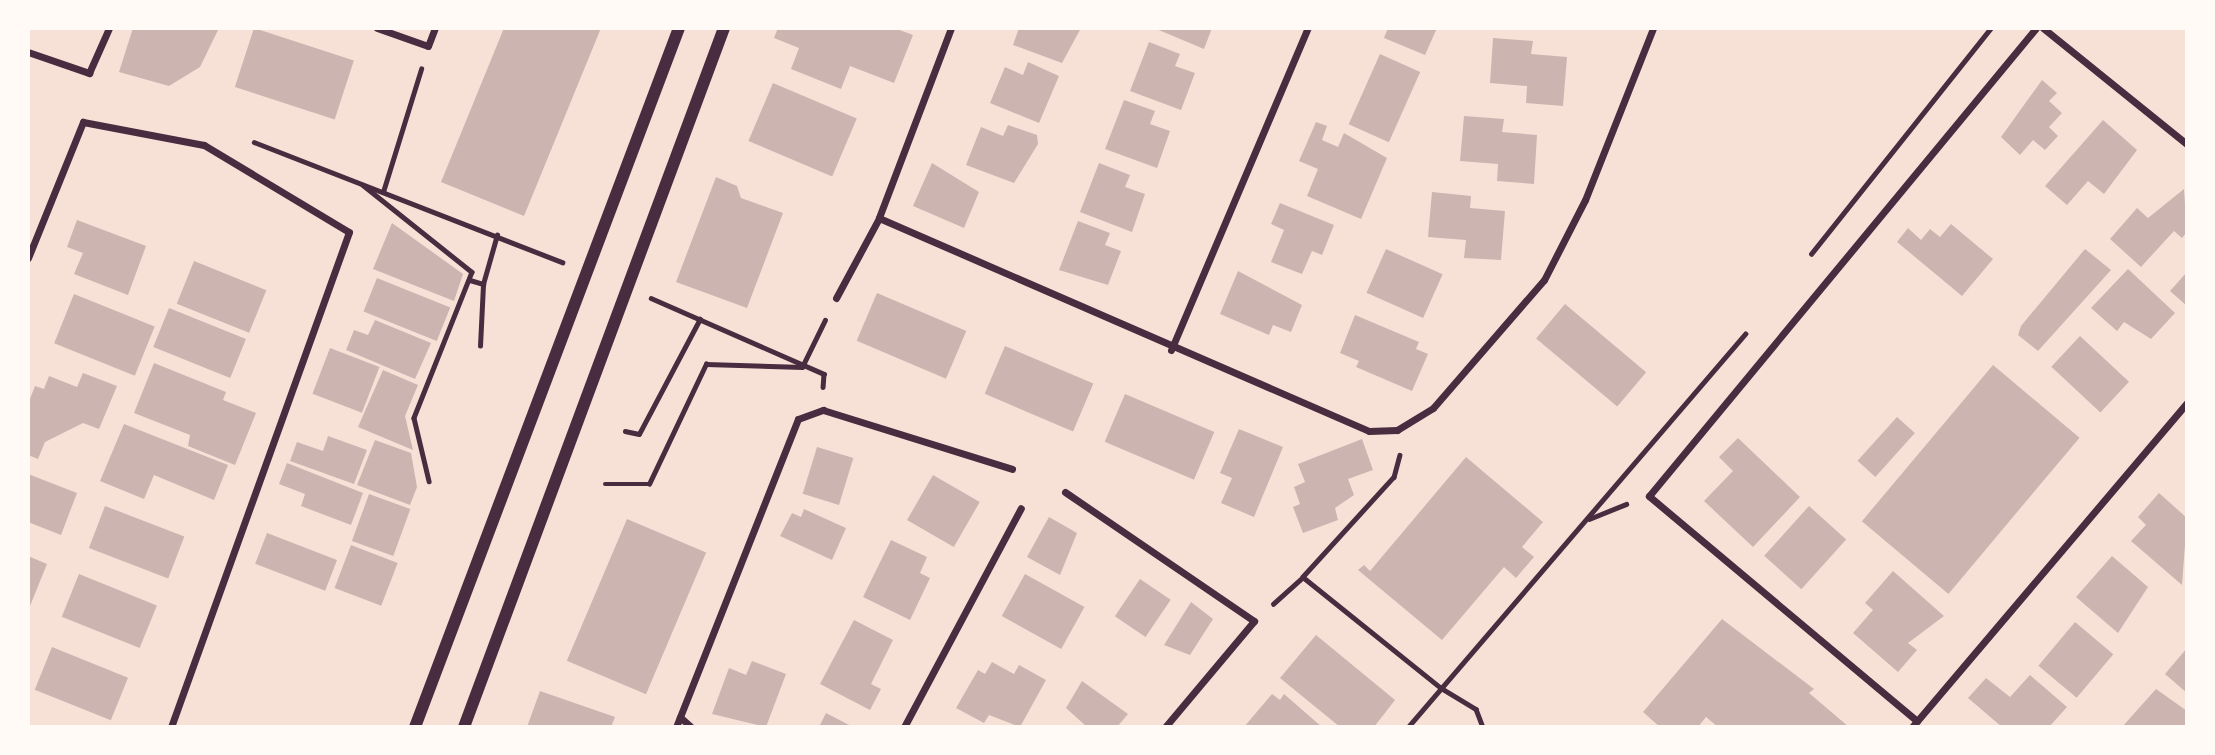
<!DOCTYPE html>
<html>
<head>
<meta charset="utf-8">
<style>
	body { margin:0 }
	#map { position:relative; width:2215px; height:755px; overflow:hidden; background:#f7e1d7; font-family:"Source Serif 4",serif }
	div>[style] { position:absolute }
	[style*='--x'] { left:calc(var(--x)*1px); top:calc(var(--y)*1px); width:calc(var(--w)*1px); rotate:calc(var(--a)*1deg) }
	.building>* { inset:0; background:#ccb4b1; transform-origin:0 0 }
	.path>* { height:4.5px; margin:-2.25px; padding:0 2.25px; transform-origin:2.25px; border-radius:2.25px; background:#4a2c40 }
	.minor>* { height:7px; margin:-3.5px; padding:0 3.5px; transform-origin:3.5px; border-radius:3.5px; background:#4a2c40 }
	.tertiary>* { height:12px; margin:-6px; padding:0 6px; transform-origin:6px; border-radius:6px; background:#4a2c40 }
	span { translate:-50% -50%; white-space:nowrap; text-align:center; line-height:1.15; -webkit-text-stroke:6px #fffaf5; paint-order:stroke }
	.frame { position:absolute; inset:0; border:30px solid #fffaf5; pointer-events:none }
</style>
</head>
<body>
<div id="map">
	<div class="building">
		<div style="clip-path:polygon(133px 28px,219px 28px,200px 67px,169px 86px,119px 72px)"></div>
		<div style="left:254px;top:28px;width:105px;height:62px;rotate:18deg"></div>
		<div style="clip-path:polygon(504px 28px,601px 28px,524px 216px,441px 182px)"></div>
		<div style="clip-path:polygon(778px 28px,894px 28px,913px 35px,894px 83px,850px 66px,841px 89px,791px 69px,799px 48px,774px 38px)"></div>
		<div style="clip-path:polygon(1019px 28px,1081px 28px,1062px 63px,1013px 45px)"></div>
		<div style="clip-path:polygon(1154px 28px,1212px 28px,1204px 49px)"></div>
		<div style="clip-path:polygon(1388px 28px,1437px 28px,1425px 55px,1384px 38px)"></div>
		<div style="clip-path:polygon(1493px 38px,1533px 41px,1531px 54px,1567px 57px,1563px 106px,1526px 103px,1527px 86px,1490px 83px)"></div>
		<div style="clip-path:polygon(1149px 42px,1180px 54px,1175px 66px,1195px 73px,1181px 110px,1130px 91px)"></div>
		<div style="left:1380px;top:54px;width:44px;height:77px;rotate:24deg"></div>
		<div style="clip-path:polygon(1028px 62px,1059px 76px,1039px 123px,990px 103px,1005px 67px,1023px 75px)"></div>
		<div style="clip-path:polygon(2042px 80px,2057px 93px,2049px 101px,2062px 113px,2049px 127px,2058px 136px,2045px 150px,2033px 140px,2020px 155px,2001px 137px)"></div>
		<div style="left:773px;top:83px;width:91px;height:63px;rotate:23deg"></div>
		<div style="clip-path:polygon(1124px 100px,1155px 111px,1150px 124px,1170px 131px,1157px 168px,1105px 149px)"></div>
		<div style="clip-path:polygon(1464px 116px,1504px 119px,1502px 132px,1537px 135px,1534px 184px,1497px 181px,1498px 164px,1460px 161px)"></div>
		<div style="clip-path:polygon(2103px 120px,2137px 150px,2104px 194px,2088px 181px,2067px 205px,2045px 186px)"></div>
		<div style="clip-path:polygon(1316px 122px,1327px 126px,1322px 140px,1338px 147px,1344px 133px,1387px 158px,1361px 219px,1307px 196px,1318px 169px,1299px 161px)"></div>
		<div style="clip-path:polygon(1008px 125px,1037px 135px,1038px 144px,1014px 183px,966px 165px,981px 127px,1003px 136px)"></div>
		<div style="clip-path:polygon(932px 163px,979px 192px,964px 228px,913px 206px)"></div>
		<div style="clip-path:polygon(1099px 163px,1130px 175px,1125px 187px,1145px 194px,1132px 232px,1080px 212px)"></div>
		<div style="clip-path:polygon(716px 177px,737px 186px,741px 198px,783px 213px,747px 308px,676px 282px)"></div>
		<div style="clip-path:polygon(2184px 189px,2187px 232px,2182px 238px,2174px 231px,2141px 267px,2110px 239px,2137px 208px,2148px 218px)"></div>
		<div style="clip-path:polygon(1432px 192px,1471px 196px,1470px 208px,1505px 211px,1501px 260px,1464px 258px,1466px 240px,1428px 237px)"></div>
		<div style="clip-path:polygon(1280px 203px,1334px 225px,1322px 255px,1312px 251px,1302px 274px,1271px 262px,1284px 230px,1271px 224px)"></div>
		<div style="clip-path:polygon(77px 220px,146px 246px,128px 295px,74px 274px,83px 253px,67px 247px)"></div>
		<div style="clip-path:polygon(1078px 221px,1110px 233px,1105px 245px,1121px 251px,1108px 285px,1059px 270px)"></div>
		<div style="clip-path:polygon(392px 223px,463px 274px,454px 301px,373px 269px)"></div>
		<div style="clip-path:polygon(1951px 224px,1993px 259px,1962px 296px,1897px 242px,1908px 228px,1921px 240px,1930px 229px,1940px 237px)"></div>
		<div style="left:1386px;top:249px;width:62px;height:48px;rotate:24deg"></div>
		<div style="clip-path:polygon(2085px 249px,2111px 270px,2038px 351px,2018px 335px,2021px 326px)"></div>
		<div style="left:194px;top:261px;width:78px;height:46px;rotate:22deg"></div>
		<div style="clip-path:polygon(2128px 269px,2175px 313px,2151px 339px,2124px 322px,2117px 331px,2091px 308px)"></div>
		<div style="clip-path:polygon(1238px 271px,1302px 305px,1291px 332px,1273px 325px,1269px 335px,1220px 314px)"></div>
		<div style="clip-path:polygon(2187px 272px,2187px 306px,2170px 291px)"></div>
		<div style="left:377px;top:278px;width:79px;height:36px;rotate:22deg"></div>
		<div style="left:877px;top:293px;width:97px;height:52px;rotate:23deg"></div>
		<div style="left:74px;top:294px;width:87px;height:53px;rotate:22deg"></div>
		<div style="left:1565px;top:304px;width:106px;height:45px;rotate:40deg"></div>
		<div style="left:169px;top:308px;width:83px;height:42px;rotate:22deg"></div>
		<div style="clip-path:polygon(1355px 315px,1419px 342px,1416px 349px,1428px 354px,1412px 391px,1356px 367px,1359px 361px,1340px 353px)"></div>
		<div style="clip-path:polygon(375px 320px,431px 343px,415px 379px,346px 350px,354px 330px,368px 335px)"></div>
		<div style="left:2080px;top:336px;width:67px;height:42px;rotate:43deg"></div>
		<div style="left:1005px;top:346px;width:96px;height:52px;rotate:23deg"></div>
		<div style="left:330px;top:348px;width:53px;height:49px;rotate:21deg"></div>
		<div style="clip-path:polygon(154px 363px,226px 392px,223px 400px,256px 413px,235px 465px,188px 446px,190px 435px,134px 413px)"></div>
		<div style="left:1993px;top:365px;width:113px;height:204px;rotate:40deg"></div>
		<div style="clip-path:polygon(383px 370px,418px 385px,405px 416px,413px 450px,358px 427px)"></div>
		<div style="clip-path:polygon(83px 373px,117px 386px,99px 429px,83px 423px,45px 442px,38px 459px,28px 455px,28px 404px,35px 386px,44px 389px,49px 376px,77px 387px)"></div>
		<div style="left:1125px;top:394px;width:97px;height:52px;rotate:23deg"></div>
		<div style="left:1897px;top:417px;width:24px;height:59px;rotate:42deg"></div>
		<div style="clip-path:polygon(124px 424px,228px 465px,214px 500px,154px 475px,144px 499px,100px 481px)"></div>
		<div style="clip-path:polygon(1239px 429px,1283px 447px,1254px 517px,1221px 503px,1232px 478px,1220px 473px)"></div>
		<div style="clip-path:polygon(328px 436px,367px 450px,354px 484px,290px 461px,297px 442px,323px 451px)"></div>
		<div style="clip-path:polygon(1738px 438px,1800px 497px,1753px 547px,1704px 501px,1733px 471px,1719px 457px)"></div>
		<div style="clip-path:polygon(1362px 439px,1373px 470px,1348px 479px,1354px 495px,1335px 508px,1338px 520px,1303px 533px,1293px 507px,1300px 504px,1294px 487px,1305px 482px,1298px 464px)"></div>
		<div style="clip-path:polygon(375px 440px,411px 453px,417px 487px,410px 505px,357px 485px)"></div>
		<div style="left:817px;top:447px;width:38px;height:49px;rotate:17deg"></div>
		<div style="clip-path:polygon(1466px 457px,1543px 522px,1522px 547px,1534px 557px,1516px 578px,1504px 567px,1442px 640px,1358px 570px,1364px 565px,1370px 571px)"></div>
		<div style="clip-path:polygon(287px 463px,363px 493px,351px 525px,301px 506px,305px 494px,279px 484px)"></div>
		<div style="clip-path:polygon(28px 474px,77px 493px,61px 535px,28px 522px)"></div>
		<div style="left:933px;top:475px;width:54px;height:52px;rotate:30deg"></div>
		<div style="clip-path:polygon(2159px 493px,2187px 518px,2182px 585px,2131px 541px,2146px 525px,2138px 517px)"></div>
		<div style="left:369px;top:494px;width:44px;height:50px;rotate:20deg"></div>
		<div style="left:105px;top:506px;width:85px;height:45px;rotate:21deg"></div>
		<div style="left:1809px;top:506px;width:50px;height:67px;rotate:42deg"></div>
		<div style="clip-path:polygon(804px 509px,846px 528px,832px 560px,780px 536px,792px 513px,801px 517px)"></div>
		<div style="clip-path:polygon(1049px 517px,1077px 533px,1060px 575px,1027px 557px)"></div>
		<div style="left:627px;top:519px;width:86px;height:154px;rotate:23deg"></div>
		<div style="left:267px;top:533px;width:75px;height:33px;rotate:21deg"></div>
		<div style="clip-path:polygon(891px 540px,927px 557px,920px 573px,930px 578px,910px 620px,863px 597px)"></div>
		<div style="left:351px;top:545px;width:50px;height:46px;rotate:21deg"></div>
		<div style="clip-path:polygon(28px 556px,47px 564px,30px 606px,28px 605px)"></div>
		<div style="clip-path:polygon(2112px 556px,2148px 587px,2118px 633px,2076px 597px)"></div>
		<div style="clip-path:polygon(1893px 571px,1944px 616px,1908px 643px,1917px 650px,1898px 672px,1853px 633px,1873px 610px,1865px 603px)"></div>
		<div style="left:79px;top:574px;width:84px;height:46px;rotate:22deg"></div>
		<div style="left:1025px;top:574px;width:68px;height:48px;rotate:29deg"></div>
		<div style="left:1140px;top:579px;width:37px;height:45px;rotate:34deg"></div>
		<div style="clip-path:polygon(1191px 602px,1213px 619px,1190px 655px,1164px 645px)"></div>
		<div style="clip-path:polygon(1722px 619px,1814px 689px,1809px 693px,1849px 727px,1718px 727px,1706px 717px,1698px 727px,1660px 727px,1643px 712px)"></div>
		<div style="clip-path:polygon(854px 620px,893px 640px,871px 684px,881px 689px,870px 710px,820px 684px)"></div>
		<div style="left:2075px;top:622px;width:50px;height:57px;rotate:40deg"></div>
		<div style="clip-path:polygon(1316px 635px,1395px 700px,1374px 727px,1340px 727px,1280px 678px)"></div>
		<div style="left:52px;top:647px;width:82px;height:46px;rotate:22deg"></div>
		<div style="clip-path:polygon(2187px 648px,2187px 693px,2165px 674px)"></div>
		<div style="clip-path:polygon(752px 661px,786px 674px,766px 727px,712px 714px,729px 668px,746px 675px)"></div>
		<div style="clip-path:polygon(992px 662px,1014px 674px,1019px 665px,1046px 680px,1020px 727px,989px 715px,984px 723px,956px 708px,978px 670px,985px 674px)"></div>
		<div style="clip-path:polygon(2030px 675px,2067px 707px,2049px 727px,2002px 727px,1968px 698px,1986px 678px,2010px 697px)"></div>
		<div style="clip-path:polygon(1082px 681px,1128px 714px,1117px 727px,1087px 727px,1066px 708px)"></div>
		<div style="clip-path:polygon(2156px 689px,2187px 711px,2187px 727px,2122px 727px)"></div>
		<div style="clip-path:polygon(540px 691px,615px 717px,611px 727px,527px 727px)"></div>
		<div style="clip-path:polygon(1272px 694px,1280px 700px,1284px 694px,1322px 727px,1244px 727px)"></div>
		<div style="clip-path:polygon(826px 713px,853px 727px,819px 727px)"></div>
	</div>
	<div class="path">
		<div style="--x:254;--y:142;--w:331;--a:21.3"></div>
		<div style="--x:363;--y:185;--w:139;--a:38.6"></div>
		<div style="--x:472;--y:272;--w:157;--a:111.7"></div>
		<div style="--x:414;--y:418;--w:65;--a:76.6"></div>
		<div style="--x:383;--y:192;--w:129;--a:-72.8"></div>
		<div style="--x:1811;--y:254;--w:289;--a:-51.5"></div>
		<div style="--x:470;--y:280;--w:14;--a:17"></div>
		<div style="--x:651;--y:298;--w:189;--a:23.7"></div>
		<div style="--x:824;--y:374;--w:13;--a:94"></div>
		<div style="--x:480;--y:346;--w:62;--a:-87.2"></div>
		<div style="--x:483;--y:284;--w:51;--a:-74.1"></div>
		<div style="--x:625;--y:431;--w:14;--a:12"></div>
		<div style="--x:639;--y:434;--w:130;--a:-62.1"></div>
		<div style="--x:1400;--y:455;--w:23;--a:105"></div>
		<div style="--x:1394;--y:477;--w:135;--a:132.3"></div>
		<div style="--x:1303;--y:577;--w:177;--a:38.8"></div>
		<div style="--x:1441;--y:688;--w:41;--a:31"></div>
		<div style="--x:1476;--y:709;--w:19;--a:69"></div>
		<div style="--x:605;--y:484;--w:44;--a:0"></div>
		<div style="--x:649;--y:484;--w:133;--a:-64.6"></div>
		<div style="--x:706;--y:364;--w:96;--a:1.8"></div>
		<div style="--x:802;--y:367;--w:52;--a:-63.9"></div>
		<div style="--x:1589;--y:519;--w:40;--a:-22"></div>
		<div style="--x:1273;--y:604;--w:40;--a:-42"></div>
		<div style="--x:1408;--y:727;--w:518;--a:-49.39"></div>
	</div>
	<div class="minor">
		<div style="--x:377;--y:28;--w:54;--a:19.4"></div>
		<div style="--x:428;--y:46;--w:19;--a:-69"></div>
		<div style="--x:951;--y:28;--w:203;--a:110.8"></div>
		<div style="--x:879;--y:218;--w:534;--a:23.49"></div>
		<div style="--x:1369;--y:431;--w:28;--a:-2"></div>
		<div style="--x:1397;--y:430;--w:42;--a:-31.4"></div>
		<div style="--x:1433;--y:408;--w:169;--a:-49.1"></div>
		<div style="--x:1544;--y:280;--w:90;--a:-62.9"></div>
		<div style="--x:1585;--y:200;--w:185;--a:-68.4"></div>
		<div style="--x:2043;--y:28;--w:185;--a:38.9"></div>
		<div style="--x:28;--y:52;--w:65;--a:19"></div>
		<div style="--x:89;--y:73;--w:49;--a:-66"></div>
		<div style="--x:28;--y:258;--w:147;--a:-68"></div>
		<div style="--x:83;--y:122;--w:123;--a:10.8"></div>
		<div style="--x:204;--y:145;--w:169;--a:31"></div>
		<div style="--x:349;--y:232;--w:526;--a:109.78"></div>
		<div style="--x:836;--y:298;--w:91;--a:-61.7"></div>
		<div style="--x:1171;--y:350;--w:350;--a:-67"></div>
		<div style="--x:1065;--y:492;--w:229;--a:34.3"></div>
		<div style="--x:1254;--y:621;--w:138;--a:130"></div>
		<div style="--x:680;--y:717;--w:15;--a:42"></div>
		<div style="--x:1917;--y:721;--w:350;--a:-140"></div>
		<div style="--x:1649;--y:496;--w:607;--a:-50.41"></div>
		<div style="--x:676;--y:727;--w:331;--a:-68.4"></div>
		<div style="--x:798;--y:419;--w:27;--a:-20"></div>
		<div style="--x:823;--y:410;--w:198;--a:17.3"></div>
		<div style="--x:904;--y:727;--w:248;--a:-61.9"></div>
		<div style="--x:1912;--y:727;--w:425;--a:-49.7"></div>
	</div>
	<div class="tertiary">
		<div style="--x:415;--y:727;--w:747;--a:-69.31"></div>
		<div style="--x:464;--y:727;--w:746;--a:-69.6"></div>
	</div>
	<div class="frame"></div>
</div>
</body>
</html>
